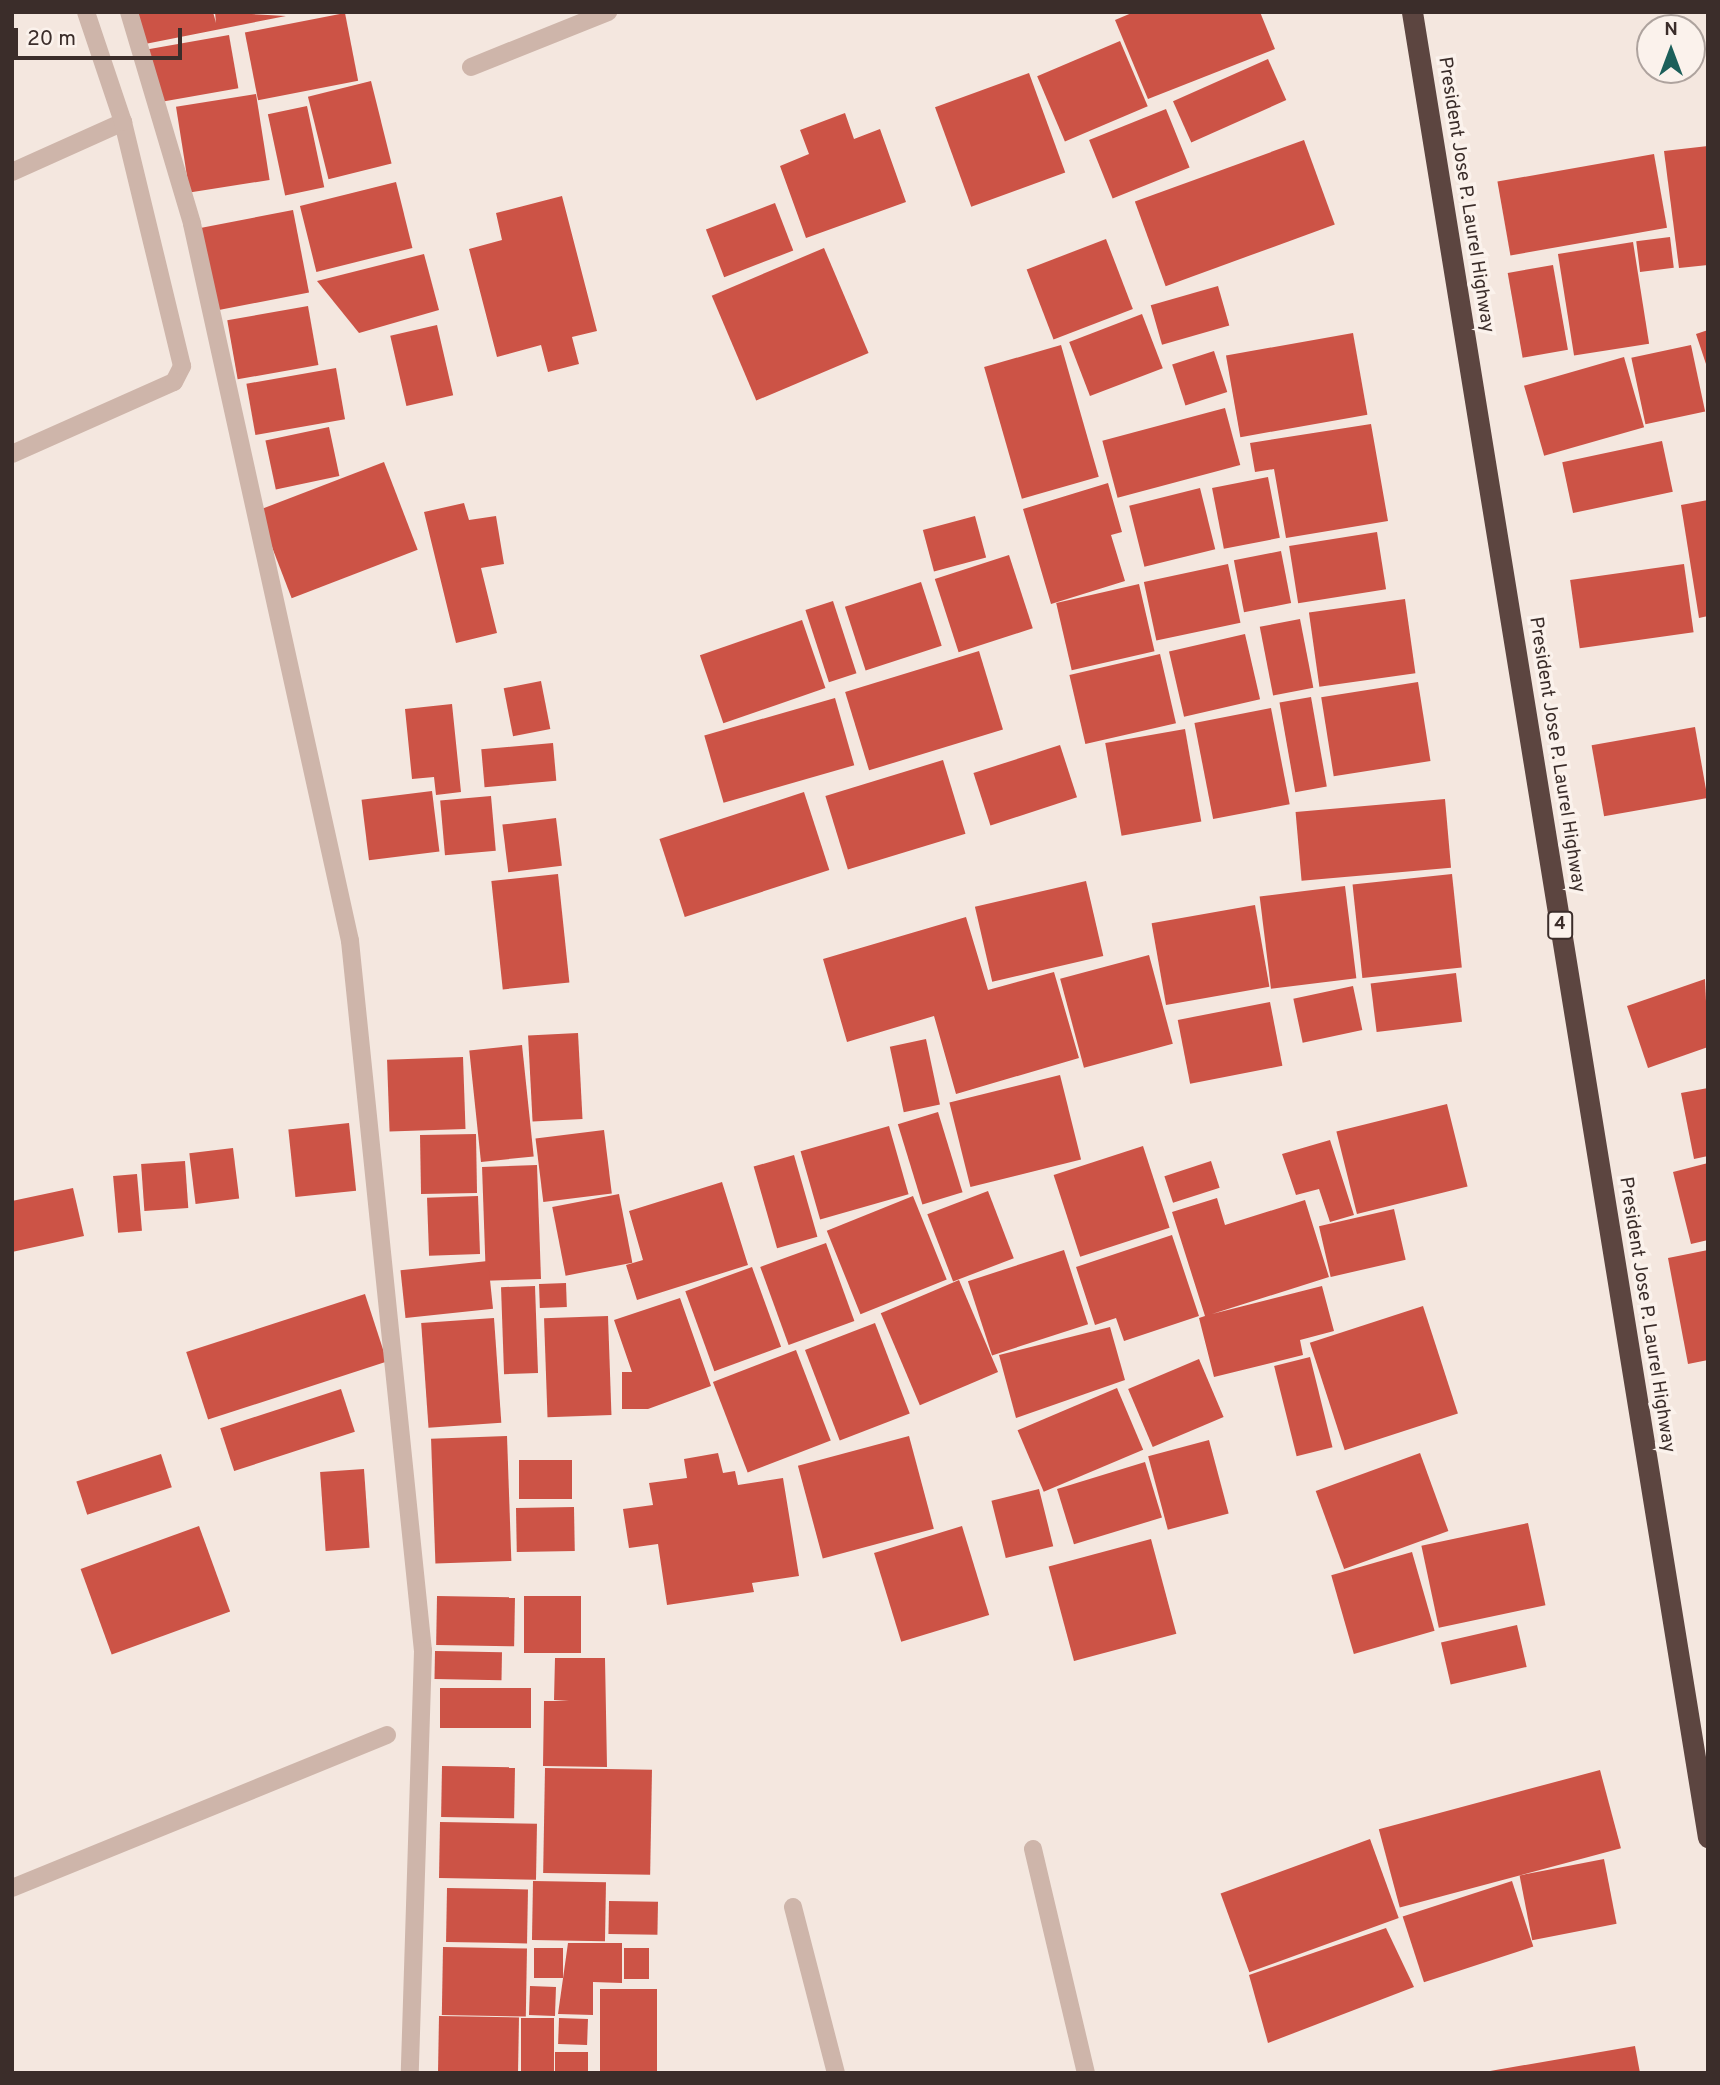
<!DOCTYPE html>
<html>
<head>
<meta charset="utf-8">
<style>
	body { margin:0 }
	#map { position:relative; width:1720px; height:2085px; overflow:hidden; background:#f4e7df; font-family:Overpass,sans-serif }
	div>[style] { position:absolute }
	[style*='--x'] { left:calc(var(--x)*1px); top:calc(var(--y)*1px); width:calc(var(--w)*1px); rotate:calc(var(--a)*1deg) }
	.building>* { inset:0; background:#cc5346; transform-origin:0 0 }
	.minor>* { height:18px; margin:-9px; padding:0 9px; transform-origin:9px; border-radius:9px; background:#ceb5aa }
	.highway>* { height:21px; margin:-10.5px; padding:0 10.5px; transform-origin:10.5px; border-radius:10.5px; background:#5c4540 }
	span { translate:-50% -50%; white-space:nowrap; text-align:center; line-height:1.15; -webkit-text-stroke:7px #fbf2ec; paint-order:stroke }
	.shield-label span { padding:2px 5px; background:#fbf2ec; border:2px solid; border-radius:5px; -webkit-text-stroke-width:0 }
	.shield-label { font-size:18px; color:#3b2d2a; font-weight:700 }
	.street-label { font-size:19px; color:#3b2d2a }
	.frame { position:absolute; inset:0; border:14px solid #3b2d2a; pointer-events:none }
	.north { position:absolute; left:1636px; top:14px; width:70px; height:70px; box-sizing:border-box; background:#fbf2ec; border:2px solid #aea39e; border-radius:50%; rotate:0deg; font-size:19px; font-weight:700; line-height:28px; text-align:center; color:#3b2d2a }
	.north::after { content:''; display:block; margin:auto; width:24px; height:32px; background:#1c5f5a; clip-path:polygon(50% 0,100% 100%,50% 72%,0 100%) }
	.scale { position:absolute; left:14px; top:28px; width:168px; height:32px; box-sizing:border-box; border:4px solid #3b2d2a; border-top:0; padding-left:9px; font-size:21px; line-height:24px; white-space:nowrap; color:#3b2d2a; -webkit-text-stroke:5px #fbf2ec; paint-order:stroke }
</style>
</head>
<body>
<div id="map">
	<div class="building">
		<div style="clip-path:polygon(132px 12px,213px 12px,216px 23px,215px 12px,286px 16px,140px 45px)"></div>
		<div style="clip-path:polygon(1134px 12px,1260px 12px,1275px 49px,1148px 99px,1115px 20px)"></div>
		<div style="left:345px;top:13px;width:69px;height:102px;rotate:79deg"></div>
		<div style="left:229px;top:35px;width:54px;height:82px;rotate:80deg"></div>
		<div style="left:1120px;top:41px;width:71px;height:90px;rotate:67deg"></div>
		<div style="left:1268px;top:59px;width:45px;height:104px;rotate:66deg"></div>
		<div style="left:1029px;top:73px;width:106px;height:100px;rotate:70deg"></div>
		<div style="left:371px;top:81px;width:85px;height:65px;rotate:76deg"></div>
		<div style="left:256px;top:94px;width:87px;height:81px;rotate:81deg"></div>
		<div style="left:307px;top:106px;width:83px;height:40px;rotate:78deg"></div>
		<div style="left:1166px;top:109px;width:63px;height:83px;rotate:68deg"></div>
		<div style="clip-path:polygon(845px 113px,854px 139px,880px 129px,906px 202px,806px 238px,780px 166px,809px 154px,800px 130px)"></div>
		<div style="left:1304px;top:140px;width:90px;height:180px;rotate:70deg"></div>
		<div style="clip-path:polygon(1708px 146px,1708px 265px,1679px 268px,1664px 151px)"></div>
		<div style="left:1654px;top:154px;width:75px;height:159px;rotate:80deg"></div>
		<div style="left:396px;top:182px;width:68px;height:99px;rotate:76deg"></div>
		<div style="clip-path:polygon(562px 196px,597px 331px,572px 337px,579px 364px,548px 372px,541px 345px,497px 357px,469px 249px,502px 240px,496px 213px)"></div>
		<div style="left:775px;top:203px;width:51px;height:74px;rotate:69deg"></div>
		<div style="left:293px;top:210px;width:84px;height:97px;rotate:79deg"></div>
		<div style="left:1670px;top:237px;width:31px;height:34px;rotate:83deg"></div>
		<div style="left:1106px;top:239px;width:75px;height:85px;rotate:69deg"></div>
		<div style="left:1633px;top:242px;width:103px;height:76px;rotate:81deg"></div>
		<div style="left:824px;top:248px;width:114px;height:122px;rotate:67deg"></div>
		<div style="clip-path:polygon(424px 254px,439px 310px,359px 333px,317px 281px)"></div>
		<div style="left:1553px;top:265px;width:86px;height:46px;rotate:80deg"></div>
		<div style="left:1218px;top:286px;width:41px;height:70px;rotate:74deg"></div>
		<div style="left:308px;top:306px;width:60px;height:82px;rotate:80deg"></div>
		<div style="left:1142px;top:314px;width:58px;height:78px;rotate:69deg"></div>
		<div style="left:437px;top:325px;width:72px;height:48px;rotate:77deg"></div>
		<div style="clip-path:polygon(1708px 330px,1708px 367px,1707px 367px,1696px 334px)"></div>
		<div style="left:1353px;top:333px;width:83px;height:129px;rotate:80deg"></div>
		<div style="left:1061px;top:345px;width:137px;height:80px;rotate:74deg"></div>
		<div style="left:1691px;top:345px;width:68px;height:61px;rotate:78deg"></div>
		<div style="left:1214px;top:351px;width:43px;height:44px;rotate:72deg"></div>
		<div style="left:1624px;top:357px;width:73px;height:104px;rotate:74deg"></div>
		<div style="left:336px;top:368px;width:52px;height:91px;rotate:80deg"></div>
		<div style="left:1225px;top:408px;width:59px;height:127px;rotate:75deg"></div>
		<div style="clip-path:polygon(1371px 424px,1388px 521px,1286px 538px,1274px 469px,1255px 472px,1250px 443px)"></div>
		<div style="left:329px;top:427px;width:50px;height:65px;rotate:78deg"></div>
		<div style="left:1662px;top:441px;width:52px;height:102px;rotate:78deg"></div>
		<div style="left:384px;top:462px;width:94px;height:135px;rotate:69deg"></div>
		<div style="left:1268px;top:477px;width:62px;height:57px;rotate:79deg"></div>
		<div style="clip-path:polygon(1108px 483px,1122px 532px,1111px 535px,1125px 581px,1051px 604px,1023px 509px)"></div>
		<div style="left:1200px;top:488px;width:63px;height:73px;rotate:76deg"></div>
		<div style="clip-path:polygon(1708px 500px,1708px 616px,1699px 618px,1681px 505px)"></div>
		<div style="clip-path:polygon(464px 503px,469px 520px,496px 516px,504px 564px,481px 568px,497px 633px,456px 643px,424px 512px)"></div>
		<div style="left:975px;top:516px;width:43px;height:54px;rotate:75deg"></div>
		<div style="left:1377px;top:532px;width:58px;height:89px;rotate:81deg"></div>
		<div style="left:1281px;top:551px;width:53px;height:48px;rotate:79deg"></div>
		<div style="left:1009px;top:555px;width:77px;height:78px;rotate:72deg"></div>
		<div style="left:1228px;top:564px;width:60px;height:86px;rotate:78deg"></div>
		<div style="left:1684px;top:564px;width:69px;height:115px;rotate:82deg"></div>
		<div style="left:921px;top:582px;width:67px;height:80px;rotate:72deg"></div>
		<div style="left:1139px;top:584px;width:69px;height:85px;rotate:77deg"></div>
		<div style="left:1405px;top:599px;width:75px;height:97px;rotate:82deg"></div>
		<div style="left:833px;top:601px;width:76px;height:29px;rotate:72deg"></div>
		<div style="left:1300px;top:619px;width:70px;height:41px;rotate:79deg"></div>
		<div style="left:802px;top:620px;width:72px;height:108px;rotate:71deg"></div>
		<div style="left:1245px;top:634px;width:67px;height:78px;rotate:77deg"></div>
		<div style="left:979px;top:651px;width:82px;height:140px;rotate:73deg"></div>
		<div style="left:1160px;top:654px;width:71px;height:93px;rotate:77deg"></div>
		<div style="left:541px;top:681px;width:49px;height:38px;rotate:79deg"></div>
		<div style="left:1418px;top:682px;width:80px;height:98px;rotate:81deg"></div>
		<div style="left:1311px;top:697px;width:91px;height:32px;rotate:80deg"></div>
		<div style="left:835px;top:698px;width:70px;height:136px;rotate:74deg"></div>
		<div style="clip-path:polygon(452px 704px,461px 792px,436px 795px,434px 777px,412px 779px,405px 709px)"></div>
		<div style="left:1271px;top:708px;width:98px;height:78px;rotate:79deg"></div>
		<div style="left:1695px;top:727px;width:72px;height:105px;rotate:80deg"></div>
		<div style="left:1185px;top:729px;width:94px;height:81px;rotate:80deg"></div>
		<div style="left:553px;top:743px;width:38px;height:72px;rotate:85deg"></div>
		<div style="left:1060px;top:745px;width:55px;height:91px;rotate:72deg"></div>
		<div style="left:943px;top:760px;width:77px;height:123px;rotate:73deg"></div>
		<div style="left:432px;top:791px;width:61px;height:71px;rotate:83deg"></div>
		<div style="left:804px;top:792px;width:82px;height:152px;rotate:72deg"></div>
		<div style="left:491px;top:796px;width:55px;height:51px;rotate:85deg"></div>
		<div style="left:1445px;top:799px;width:69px;height:150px;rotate:85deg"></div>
		<div style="left:556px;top:818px;width:48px;height:54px;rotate:83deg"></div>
		<div style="left:558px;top:874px;width:109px;height:67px;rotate:84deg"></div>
		<div style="left:1452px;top:874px;width:94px;height:100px;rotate:84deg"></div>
		<div style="left:1086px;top:881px;width:77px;height:114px;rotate:77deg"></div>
		<div style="left:1345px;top:886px;width:93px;height:86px;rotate:83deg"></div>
		<div style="left:1255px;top:905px;width:83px;height:105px;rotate:80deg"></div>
		<div style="clip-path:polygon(966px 917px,988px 990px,1054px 972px,1079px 1058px,956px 1094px,934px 1016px,847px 1042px,823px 959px)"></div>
		<div style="left:1149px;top:955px;width:92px;height:92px;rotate:75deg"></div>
		<div style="left:1456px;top:973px;width:49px;height:86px;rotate:83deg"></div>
		<div style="clip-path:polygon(1705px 979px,1708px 1047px,1648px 1068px,1627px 1006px)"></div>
		<div style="left:1353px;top:986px;width:45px;height:61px;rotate:78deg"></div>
		<div style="left:1270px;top:1002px;width:65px;height:94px;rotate:79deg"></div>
		<div style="left:578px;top:1033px;width:86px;height:50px;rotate:87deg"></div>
		<div style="left:926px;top:1039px;width:67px;height:37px;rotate:78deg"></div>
		<div style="left:522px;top:1045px;width:112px;height:53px;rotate:84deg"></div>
		<div style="left:463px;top:1057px;width:72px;height:76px;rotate:88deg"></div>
		<div style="left:1060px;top:1075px;width:87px;height:114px;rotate:76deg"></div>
		<div style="clip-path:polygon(1708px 1088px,1708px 1156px,1694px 1159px,1681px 1093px)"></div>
		<div style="left:1447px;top:1104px;width:85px;height:114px;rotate:76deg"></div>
		<div style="left:938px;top:1112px;width:84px;height:42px;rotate:73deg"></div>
		<div style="left:349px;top:1123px;width:68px;height:61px;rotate:84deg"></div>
		<div style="left:889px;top:1126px;width:71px;height:92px;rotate:74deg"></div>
		<div style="left:604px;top:1130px;width:64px;height:69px;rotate:83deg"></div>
		<div style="left:476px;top:1134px;width:59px;height:56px;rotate:89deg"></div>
		<div style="clip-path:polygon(1330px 1140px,1354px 1215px,1330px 1222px,1319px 1189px,1296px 1195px,1282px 1154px)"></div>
		<div style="left:1143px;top:1146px;width:86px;height:94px;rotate:72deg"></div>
		<div style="left:233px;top:1148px;width:51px;height:44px;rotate:83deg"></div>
		<div style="left:794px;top:1155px;width:85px;height:42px;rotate:74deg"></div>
		<div style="left:185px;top:1161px;width:47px;height:44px;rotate:86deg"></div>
		<div style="left:1211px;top:1161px;width:28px;height:49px;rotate:72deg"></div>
		<div style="clip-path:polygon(1708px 1163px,1708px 1240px,1691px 1244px,1673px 1172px)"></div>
		<div style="left:537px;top:1165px;width:114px;height:55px;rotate:88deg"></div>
		<div style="left:137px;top:1174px;width:57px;height:24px;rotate:85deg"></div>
		<div style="clip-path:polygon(722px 1182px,748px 1265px,637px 1300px,626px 1265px,643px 1260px,629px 1211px)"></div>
		<div style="clip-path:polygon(73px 1188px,84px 1236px,12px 1252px,12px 1201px)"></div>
		<div style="left:988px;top:1191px;width:72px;height:65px;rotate:69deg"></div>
		<div style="left:619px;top:1194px;width:70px;height:68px;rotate:79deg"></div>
		<div style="left:478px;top:1196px;width:58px;height:51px;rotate:88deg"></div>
		<div style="left:913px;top:1196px;width:90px;height:93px;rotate:68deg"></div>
		<div style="clip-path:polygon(1217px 1198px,1225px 1225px,1305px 1200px,1329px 1277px,1212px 1314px,1322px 1286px,1334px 1331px,1300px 1340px,1303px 1355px,1214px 1377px,1199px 1318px,1205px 1316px,1172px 1212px)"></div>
		<div style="left:1394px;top:1209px;width:52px;height:77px;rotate:77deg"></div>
		<div style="clip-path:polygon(1172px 1235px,1199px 1316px,1124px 1341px,1116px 1318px,1095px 1325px,1076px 1267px)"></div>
		<div style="left:826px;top:1243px;width:83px;height:70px;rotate:70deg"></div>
		<div style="left:1064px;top:1250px;width:78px;height:101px;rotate:72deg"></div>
		<div style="clip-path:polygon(1708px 1250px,1708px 1360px,1688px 1364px,1668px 1258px)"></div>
		<div style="left:488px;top:1261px;width:48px;height:88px;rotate:84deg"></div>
		<div style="left:752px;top:1267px;width:85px;height:71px;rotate:70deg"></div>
		<div style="left:959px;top:1280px;width:100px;height:85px;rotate:67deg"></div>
		<div style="left:566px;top:1283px;width:24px;height:27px;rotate:88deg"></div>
		<div style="left:535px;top:1286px;width:87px;height:34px;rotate:88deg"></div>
		<div style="left:365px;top:1294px;width:71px;height:188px;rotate:72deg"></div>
		<div style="clip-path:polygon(680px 1298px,711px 1386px,648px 1409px,622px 1409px,622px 1372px,632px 1372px,614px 1320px)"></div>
		<div style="left:1423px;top:1306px;width:113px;height:119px;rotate:72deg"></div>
		<div style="left:608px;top:1316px;width:99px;height:64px;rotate:88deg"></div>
		<div style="left:494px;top:1318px;width:105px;height:73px;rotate:86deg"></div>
		<div style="left:875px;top:1323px;width:97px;height:75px;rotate:69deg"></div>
		<div style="clip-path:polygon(1110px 1327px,1125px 1380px,1016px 1418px,999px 1355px)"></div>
		<div style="left:796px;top:1350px;width:97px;height:89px;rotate:69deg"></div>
		<div style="left:1310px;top:1357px;width:93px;height:37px;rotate:76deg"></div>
		<div style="left:1199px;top:1359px;width:63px;height:77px;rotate:67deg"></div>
		<div style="left:1117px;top:1388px;width:67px;height:108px;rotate:67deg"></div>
		<div style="left:341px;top:1389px;width:45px;height:127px;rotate:72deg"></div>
		<div style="left:507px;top:1436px;width:125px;height:76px;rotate:88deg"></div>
		<div style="left:909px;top:1436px;width:96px;height:115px;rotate:75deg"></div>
		<div style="left:1209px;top:1440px;width:76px;height:63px;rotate:75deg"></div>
		<div style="clip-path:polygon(718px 1453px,723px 1473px,735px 1471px,738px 1485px,783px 1478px,799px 1576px,752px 1583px,754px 1592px,667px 1605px,658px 1544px,629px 1548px,623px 1509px,653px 1505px,649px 1483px,687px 1478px,684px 1459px)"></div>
		<div style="left:1420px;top:1453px;width:83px;height:111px;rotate:70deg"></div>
		<div style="left:161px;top:1454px;width:35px;height:89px;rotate:72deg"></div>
		<div style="left:572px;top:1460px;width:39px;height:53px;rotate:90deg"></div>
		<div style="left:1145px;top:1462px;width:58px;height:92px;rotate:73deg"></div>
		<div style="left:364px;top:1469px;width:79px;height:44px;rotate:86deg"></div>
		<div style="left:1039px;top:1489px;width:59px;height:49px;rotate:76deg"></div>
		<div style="left:574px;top:1507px;width:44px;height:58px;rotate:89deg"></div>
		<div style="left:1528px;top:1523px;width:84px;height:109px;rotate:78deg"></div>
		<div style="left:199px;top:1526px;width:91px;height:126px;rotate:70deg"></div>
		<div style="left:962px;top:1526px;width:93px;height:92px;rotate:73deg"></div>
		<div style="left:1151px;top:1539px;width:98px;height:106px;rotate:75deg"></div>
		<div style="left:1412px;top:1552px;width:82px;height:84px;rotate:74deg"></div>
		<div style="left:437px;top:1596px;width:78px;height:49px;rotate:1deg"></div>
		<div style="left:524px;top:1596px;width:57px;height:57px"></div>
		<div style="left:1517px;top:1625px;width:43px;height:78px;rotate:77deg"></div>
		<div style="left:435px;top:1651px;width:67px;height:28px;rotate:1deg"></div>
		<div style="clip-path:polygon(555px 1658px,605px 1658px,607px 1767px,543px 1766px,544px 1701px,569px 1701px,554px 1700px)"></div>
		<div style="left:440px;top:1688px;width:91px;height:40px"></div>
		<div style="left:442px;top:1766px;width:73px;height:51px;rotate:1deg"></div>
		<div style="left:545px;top:1768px;width:107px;height:105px;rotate:1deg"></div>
		<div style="left:1600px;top:1770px;width:81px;height:229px;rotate:75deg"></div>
		<div style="left:440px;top:1822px;width:97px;height:56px;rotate:1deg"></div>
		<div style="left:1370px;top:1839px;width:84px;height:159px;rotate:70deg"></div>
		<div style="left:1604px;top:1859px;width:66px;height:86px;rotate:79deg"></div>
		<div style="left:533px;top:1881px;width:73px;height:59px;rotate:1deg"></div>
		<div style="left:1512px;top:1881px;width:69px;height:115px;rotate:72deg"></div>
		<div style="left:447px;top:1888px;width:81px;height:54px;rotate:1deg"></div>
		<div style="left:609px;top:1901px;width:49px;height:33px;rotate:1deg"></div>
		<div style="clip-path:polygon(1386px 1928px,1414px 1987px,1268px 2043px,1249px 1975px)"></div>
		<div style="clip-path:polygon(568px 1943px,622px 1943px,622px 1983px,593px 1982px,593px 2015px,558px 2014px)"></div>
		<div style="left:443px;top:1947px;width:84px;height:68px;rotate:1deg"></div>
		<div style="left:534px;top:1948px;width:29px;height:30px"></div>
		<div style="left:624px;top:1948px;width:25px;height:31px"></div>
		<div style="left:530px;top:1986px;width:26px;height:29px;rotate:2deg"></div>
		<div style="left:600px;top:1989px;width:57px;height:84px"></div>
		<div style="left:439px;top:2016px;width:80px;height:57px;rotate:1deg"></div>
		<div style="left:521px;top:2018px;width:33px;height:55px"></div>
		<div style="left:559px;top:2018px;width:29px;height:26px;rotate:2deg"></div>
		<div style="clip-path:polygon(1635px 2046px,1640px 2073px,1490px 2073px,1490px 2071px)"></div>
		<div style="left:555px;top:2052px;width:33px;height:21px"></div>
	</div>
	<div class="minor">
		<div style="--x:129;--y:12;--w:221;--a:73.4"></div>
		<div style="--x:192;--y:224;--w:734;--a:77.57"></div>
		<div style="--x:350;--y:941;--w:714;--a:84.13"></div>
		<div style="--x:423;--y:1651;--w:422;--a:91.8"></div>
		<div style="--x:471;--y:67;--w:148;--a:-21.9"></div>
		<div style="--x:12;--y:172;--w:122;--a:-24.2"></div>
		<div style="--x:12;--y:454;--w:177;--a:-24"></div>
		<div style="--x:174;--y:382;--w:18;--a:-63"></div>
		<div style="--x:182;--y:366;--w:251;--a:-103.6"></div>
		<div style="--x:123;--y:122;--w:116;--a:-108.6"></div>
		<div style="--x:1033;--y:1849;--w:230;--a:76.7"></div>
		<div style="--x:12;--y:1888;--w:405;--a:-22.2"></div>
		<div style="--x:793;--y:1907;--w:171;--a:75.5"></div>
	</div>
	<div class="highway">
		<div style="--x:1412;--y:12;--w:1849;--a:80.79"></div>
	</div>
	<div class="shield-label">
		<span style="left:1560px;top:925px">4</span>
	</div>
	<div class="street-label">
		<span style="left:1465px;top:195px;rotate:81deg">President Jose P. Laurel Highway</span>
		<span style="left:1556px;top:755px;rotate:81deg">President Jose P. Laurel Highway</span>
		<span style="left:1646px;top:1315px;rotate:81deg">President Jose P. Laurel Highway</span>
	</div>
	<div class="frame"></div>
	<div class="north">N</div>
	<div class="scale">20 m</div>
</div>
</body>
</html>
